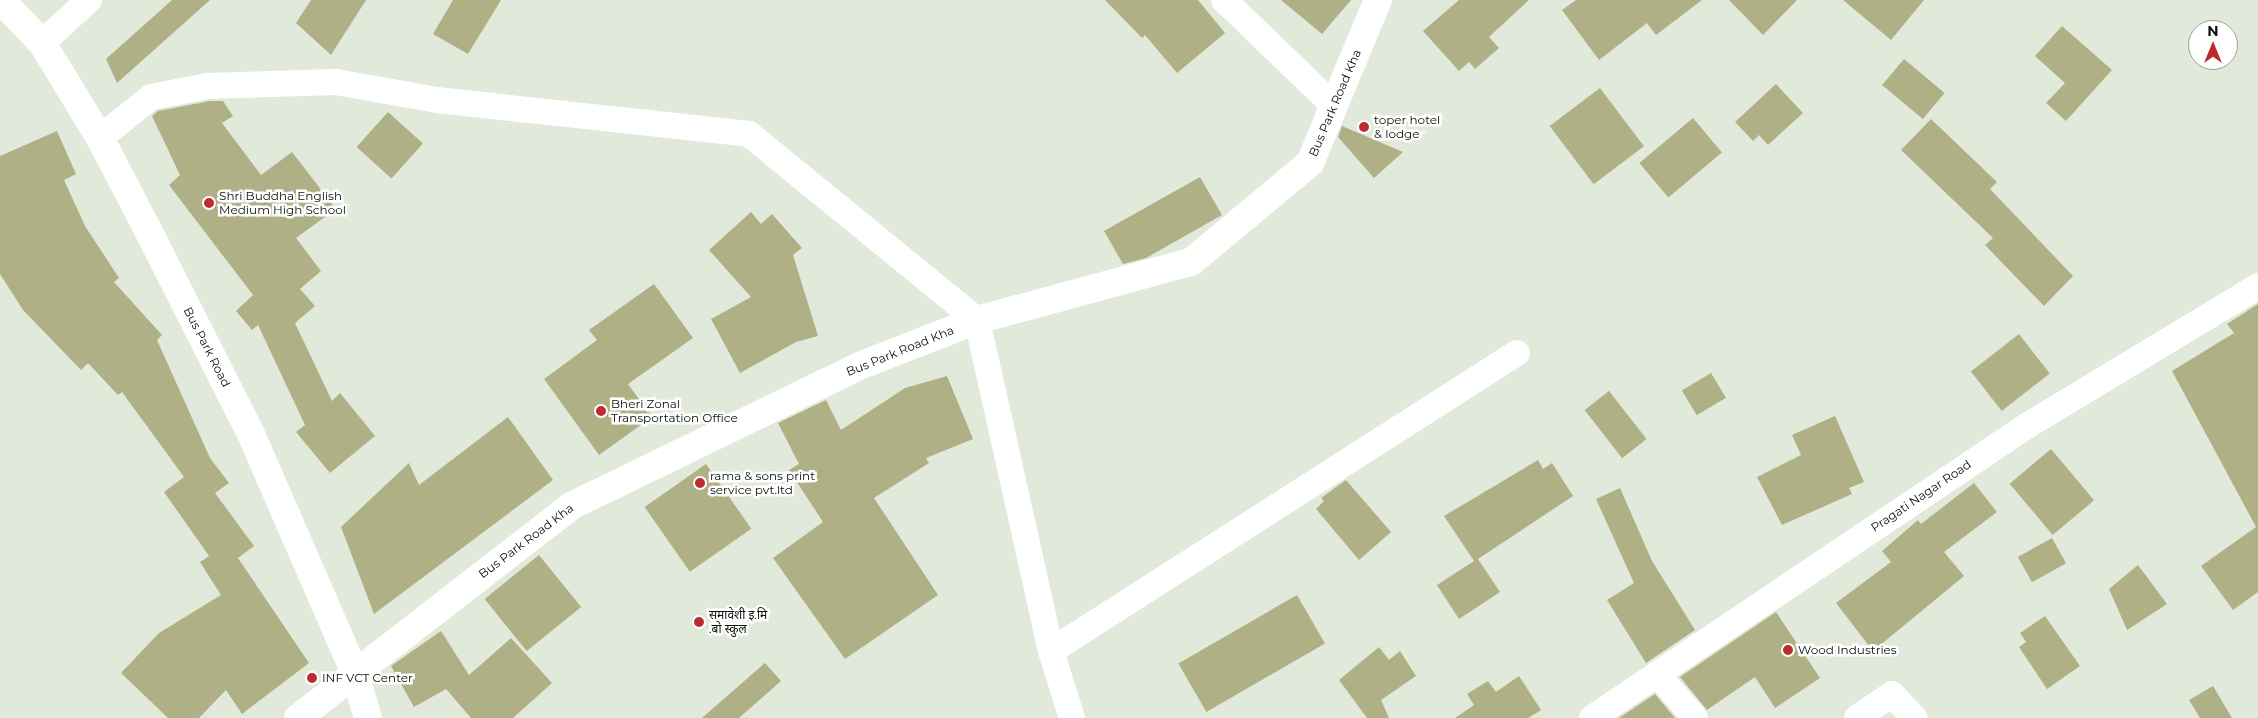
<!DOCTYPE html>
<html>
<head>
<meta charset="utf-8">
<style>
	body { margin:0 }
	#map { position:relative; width:2258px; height:718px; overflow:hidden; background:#e1eada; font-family:Montserrat,"Noto Sans Devanagari",sans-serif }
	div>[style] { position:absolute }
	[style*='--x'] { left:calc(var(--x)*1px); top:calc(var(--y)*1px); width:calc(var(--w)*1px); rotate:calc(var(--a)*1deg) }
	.building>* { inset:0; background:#afb085; transform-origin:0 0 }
	.minor>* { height:26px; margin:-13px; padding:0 13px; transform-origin:13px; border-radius:13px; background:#fff }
	.tertiary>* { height:28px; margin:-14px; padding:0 14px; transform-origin:14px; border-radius:14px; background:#fff }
	.secondary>* { height:28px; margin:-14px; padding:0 14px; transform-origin:14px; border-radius:14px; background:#fff }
	.dots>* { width:14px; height:14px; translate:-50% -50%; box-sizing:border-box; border:2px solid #fff; border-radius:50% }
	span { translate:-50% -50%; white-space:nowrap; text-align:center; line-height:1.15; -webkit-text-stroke:5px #fff; paint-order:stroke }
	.street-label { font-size:12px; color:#0c0f09 }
	.poi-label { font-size:12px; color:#0c0f09 }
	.left { translate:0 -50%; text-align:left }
	.north { position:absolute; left:2188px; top:20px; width:50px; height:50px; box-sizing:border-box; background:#fff; border:1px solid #9e9f9d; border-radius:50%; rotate:0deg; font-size:14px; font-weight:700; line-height:20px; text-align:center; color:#0c0f09 }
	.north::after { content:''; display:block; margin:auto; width:18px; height:22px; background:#bc2c2f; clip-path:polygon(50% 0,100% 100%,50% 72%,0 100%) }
</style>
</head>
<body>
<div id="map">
	<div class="building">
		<div style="clip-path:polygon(172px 0,210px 0,117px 83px,106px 59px)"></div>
		<div style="clip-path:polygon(311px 0,366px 0,331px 55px,296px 23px)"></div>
		<div style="clip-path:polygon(453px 0,501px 0,468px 54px,433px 34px)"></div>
		<div style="clip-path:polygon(1105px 0,1198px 0,1225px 33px,1177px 73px,1145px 35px,1142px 38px)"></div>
		<div style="clip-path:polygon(1281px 0,1351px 0,1322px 34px)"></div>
		<div style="clip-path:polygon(1459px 0,1529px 0,1489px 37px,1499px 48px,1475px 69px,1469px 62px,1459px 71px,1423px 31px)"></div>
		<div style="clip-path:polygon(1576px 0,1702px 0,1656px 35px,1647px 23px,1599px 60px,1562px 10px)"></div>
		<div style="clip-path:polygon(1729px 0,1797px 0,1763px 35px)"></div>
		<div style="clip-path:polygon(1843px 0,1924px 0,1891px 40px)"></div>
		<div style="clip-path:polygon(2062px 26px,2112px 70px,2066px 121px,2046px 103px,2065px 83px,2035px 56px)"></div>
		<div style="left:1904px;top:59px;width:53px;height:34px;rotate:40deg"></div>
		<div style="clip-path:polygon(1776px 84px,1803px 113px,1768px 145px,1759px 135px,1753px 141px,1735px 122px)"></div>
		<div style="left:1600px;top:88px;width:73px;height:63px;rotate:53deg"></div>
		<div style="clip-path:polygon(210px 101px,223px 101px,233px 116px,222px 123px,261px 175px,292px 152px,336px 209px,296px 238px,321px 271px,300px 289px,315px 306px,295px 323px,332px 401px,340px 393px,375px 436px,330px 473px,296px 432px,305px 425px,258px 325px,252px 330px,236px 311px,253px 295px,169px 185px,180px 175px,152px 116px,158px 111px)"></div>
		<div style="left:388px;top:112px;width:47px;height:47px;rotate:42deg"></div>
		<div style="left:1693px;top:118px;width:45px;height:70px;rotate:50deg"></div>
		<div style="clip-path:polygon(1931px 119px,1997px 182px,1990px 189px,2073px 276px,2044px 306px,1985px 245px,1993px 238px,1901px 150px)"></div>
		<div style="clip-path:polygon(1342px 126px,1403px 152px,1374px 178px,1338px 137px)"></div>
		<div style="clip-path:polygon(57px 131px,76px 174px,64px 180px,85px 226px,119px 278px,114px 282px,162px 335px,157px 340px,210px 458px,229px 483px,215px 493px,254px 546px,238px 558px,309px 663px,242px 714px,226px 690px,199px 718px,168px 718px,121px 673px,159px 633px,221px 595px,200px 562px,209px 556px,164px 492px,184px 477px,122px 392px,118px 395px,88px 363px,81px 370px,23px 310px,0 274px,0 156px)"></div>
		<div style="clip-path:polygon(1200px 177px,1222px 215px,1146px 258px,1123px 264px,1104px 231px)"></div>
		<div style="clip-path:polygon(751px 212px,761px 224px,772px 214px,802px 248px,793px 255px,818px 336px,796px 342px,740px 373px,711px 319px,751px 297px,709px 250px)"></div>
		<div style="clip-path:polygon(654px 284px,693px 338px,628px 384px,652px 417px,599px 455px,544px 379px,597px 340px,589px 330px)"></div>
		<div style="clip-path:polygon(2258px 304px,2258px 592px,2233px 610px,2201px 566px,2256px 527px,2172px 371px,2234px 333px,2227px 324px)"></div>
		<div style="left:2019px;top:334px;width:50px;height:61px;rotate:52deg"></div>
		<div style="left:1711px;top:373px;width:29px;height:34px;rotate:59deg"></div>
		<div style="clip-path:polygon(947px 376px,973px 439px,926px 458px,929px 463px,874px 498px,938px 595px,845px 659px,773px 558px,823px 522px,789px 470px,799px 464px,778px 423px,826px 400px,841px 430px,905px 388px)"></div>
		<div style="left:1609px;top:391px;width:61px;height:31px;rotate:52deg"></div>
		<div style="clip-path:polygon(1835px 416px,1864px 482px,1849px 488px,1852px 494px,1782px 525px,1757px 477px,1801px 455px,1792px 435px)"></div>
		<div style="clip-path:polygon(508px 417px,553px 480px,374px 614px,341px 527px,409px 463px,419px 485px)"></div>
		<div style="left:2051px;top:449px;width:67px;height:54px;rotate:50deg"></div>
		<div style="clip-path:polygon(1538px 460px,1543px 469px,1552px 463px,1573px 496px,1478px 559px,1500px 592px,1459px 619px,1437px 585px,1474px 561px,1444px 516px)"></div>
		<div style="left:706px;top:464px;width:79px;height:75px;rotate:55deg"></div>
		<div style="clip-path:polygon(1346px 480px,1391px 532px,1359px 560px,1316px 509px,1324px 501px,1321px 498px)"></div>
		<div style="clip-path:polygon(1974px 483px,1997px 512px,1944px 552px,1964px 576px,1873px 651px,1836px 603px,1891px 562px,1882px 551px,1918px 520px,1921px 524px)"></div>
		<div style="clip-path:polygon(1620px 488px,1652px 561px,1695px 630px,1646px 663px,1607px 600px,1634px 583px,1596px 499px)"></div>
		<div style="left:2052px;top:538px;width:29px;height:39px;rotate:61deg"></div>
		<div style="left:539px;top:555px;width:67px;height:70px;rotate:51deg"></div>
		<div style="clip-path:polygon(2138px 565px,2167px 604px,2127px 630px,2109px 589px)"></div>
		<div style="left:1297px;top:595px;width:56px;height:137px;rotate:60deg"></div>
		<div style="clip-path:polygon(1776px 612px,1820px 678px,1775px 708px,1755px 677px,1707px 710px,1680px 677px)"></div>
		<div style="clip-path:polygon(2045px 616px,2080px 666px,2047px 689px,2019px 647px,2026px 642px,2020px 633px)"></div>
		<div style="clip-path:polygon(441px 631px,469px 675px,511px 638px,552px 683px,513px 718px,471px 718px,446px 689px,414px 707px,391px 666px)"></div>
		<div style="clip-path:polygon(1379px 647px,1389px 660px,1400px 651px,1416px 676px,1381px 700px,1389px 718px,1367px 718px,1339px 680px)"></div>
		<div style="clip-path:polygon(765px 663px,781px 681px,739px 718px,702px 718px)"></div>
		<div style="clip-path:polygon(1519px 676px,1541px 710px,1528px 718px,1455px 718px,1474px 705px,1467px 694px,1488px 681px,1496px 692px)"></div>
		<div style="clip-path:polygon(2213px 686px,2232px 718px,2200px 718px,2189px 700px)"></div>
		<div style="clip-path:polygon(1655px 694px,1675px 718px,1619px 718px)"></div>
	</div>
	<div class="minor">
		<div style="--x:1224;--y:0;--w:153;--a:43.9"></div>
		<div style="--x:42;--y:43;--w:64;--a:-42.5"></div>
		<div style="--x:100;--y:138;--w:65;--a:-38.8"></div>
		<div style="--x:151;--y:97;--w:58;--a:-10.9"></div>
		<div style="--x:208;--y:86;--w:128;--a:-1.8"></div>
		<div style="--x:336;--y:82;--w:103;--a:10.1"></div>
		<div style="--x:437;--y:100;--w:314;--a:6.2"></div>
		<div style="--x:749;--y:134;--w:294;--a:39.2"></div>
		<div style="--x:977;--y:320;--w:339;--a:77.4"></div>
		<div style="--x:1051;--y:651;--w:70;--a:72.6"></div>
		<div style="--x:1051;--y:651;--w:553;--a:-32.6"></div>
		<div style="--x:1657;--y:674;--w:58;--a:49.2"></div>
		<div style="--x:1592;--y:718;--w:525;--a:-33.9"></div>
		<div style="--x:2028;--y:425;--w:269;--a:-31.1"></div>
		<div style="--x:1857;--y:718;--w:42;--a:-34.4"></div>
		<div style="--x:1892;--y:694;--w:33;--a:47"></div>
	</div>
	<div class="tertiary">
		<div style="--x:298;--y:718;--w:346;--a:-37.8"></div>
		<div style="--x:571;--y:506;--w:320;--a:-25.9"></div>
		<div style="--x:859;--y:366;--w:127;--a:-21.3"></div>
		<div style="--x:977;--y:320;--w:222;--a:-15.2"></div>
		<div style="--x:1191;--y:262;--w:155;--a:-39.8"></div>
		<div style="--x:1310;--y:163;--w:177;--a:-67.4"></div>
	</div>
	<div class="secondary">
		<div style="--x:1;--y:0;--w:59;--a:46.4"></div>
		<div style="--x:42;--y:43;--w:111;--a:58.6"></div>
		<div style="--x:100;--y:138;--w:110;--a:62.5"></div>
		<div style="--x:151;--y:236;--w:222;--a:63.2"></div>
		<div style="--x:251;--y:434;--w:258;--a:66.5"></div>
		<div style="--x:354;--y:671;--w:49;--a:73.4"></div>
	</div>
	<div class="dots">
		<div style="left:1364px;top:127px;background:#bc2c2f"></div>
		<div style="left:209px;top:203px;background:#bc2c2f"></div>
		<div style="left:601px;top:411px;background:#bc2c2f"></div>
		<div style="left:700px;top:483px;background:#bc2c2f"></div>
		<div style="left:699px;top:622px;background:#bc2c2f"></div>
		<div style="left:1788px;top:650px;background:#bc2c2f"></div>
		<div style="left:312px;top:678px;background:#bc2c2f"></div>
	</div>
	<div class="street-label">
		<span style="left:1335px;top:103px;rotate:-67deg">Bus Park Road Kha</span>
		<span style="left:207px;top:347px;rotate:63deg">Bus Park Road</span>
		<span style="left:900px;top:351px;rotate:-22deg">Bus Park Road Kha</span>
		<span style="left:1921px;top:496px;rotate:-34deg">Pragati Nagar Road</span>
		<span style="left:526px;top:541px;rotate:-37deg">Bus Park Road Kha</span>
	</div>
	<div class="poi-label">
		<span class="left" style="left:1374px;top:127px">toper hotel<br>&amp; lodge</span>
		<span class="left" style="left:219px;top:203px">Shri Buddha English<br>Medium High School</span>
		<span class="left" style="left:611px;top:411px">Bheri Zonal<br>Transportation Office</span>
		<span class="left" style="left:710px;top:483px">rama &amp; sons print<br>service pvt.ltd</span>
		<span class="left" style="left:709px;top:622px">समावेशी इ.मि<br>.बाे स्कुल</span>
		<span class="left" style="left:1798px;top:650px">Wood Industries</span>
		<span class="left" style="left:322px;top:678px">INF VCT Center</span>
	</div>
	<div class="north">N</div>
</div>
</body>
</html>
